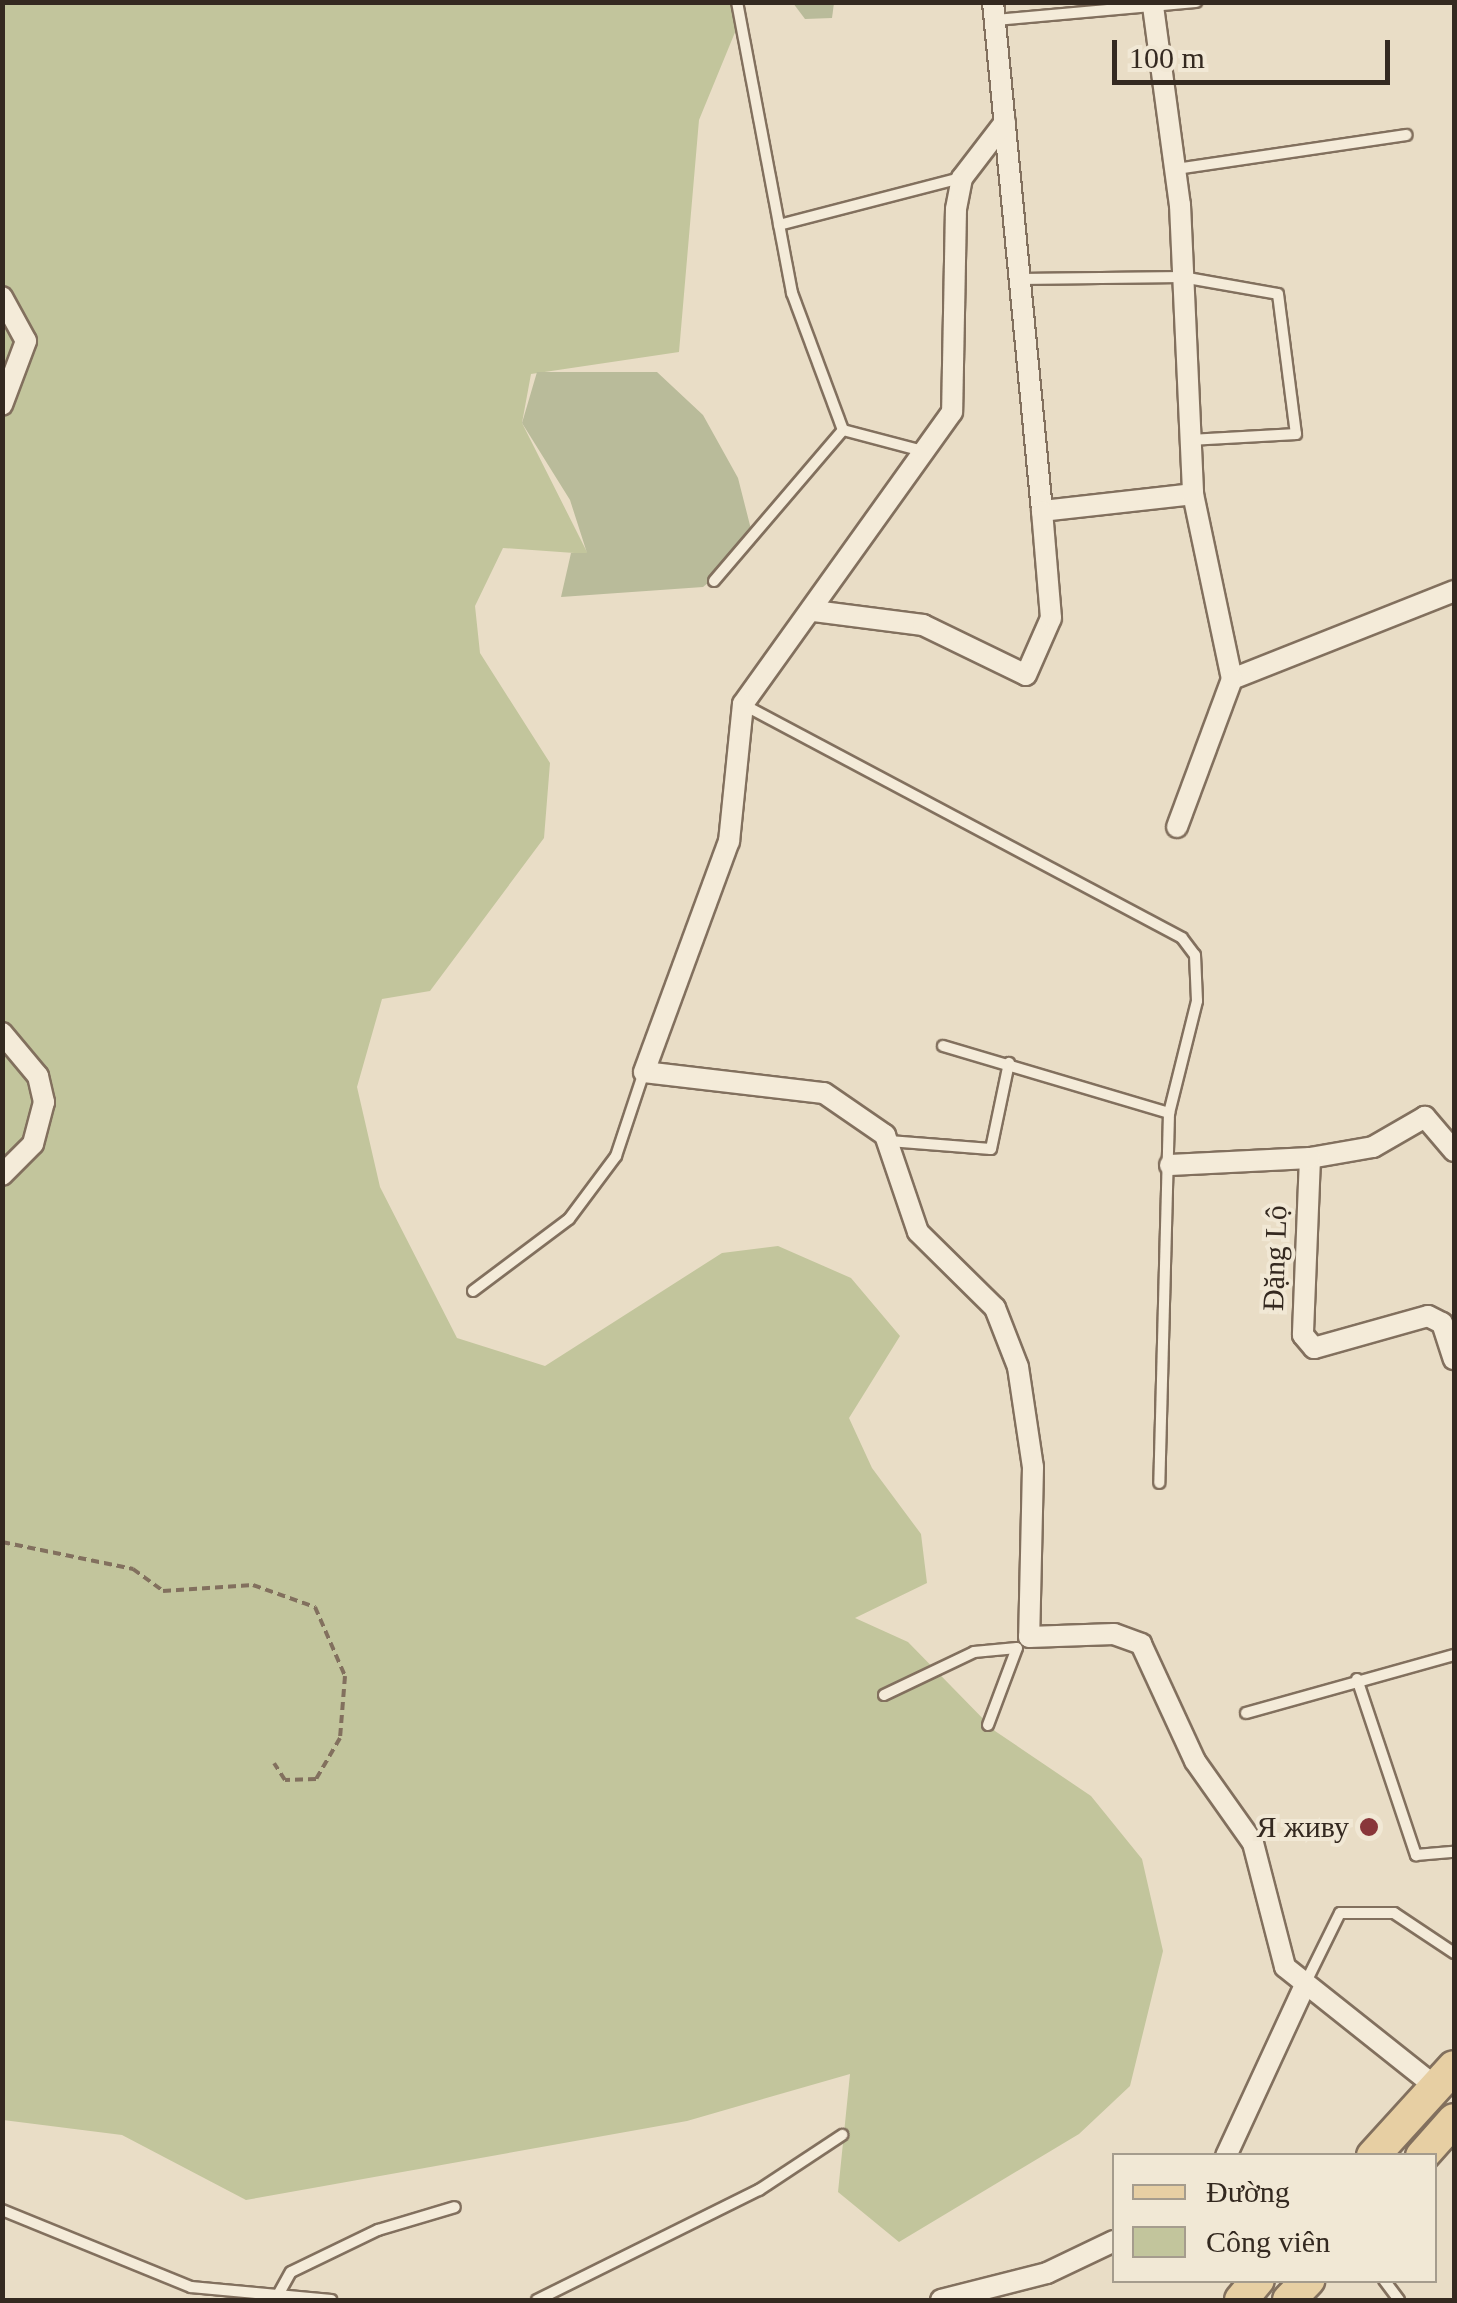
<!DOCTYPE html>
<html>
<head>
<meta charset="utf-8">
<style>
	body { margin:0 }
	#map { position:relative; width:1457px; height:2303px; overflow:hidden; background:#e9ddc6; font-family:Georgia,serif }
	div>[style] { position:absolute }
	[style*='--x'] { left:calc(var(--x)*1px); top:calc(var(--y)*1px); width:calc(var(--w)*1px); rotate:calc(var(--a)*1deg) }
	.green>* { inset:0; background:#c2c59c }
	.cemetery>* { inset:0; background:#b9bb9a }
	.path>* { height:4px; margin-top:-2px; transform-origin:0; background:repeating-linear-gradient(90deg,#82705e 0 8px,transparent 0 13px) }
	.roads { filter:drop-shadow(2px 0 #82705e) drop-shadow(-2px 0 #82705e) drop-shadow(0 2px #82705e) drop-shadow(0 -2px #82705e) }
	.lane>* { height:10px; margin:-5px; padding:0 5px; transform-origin:5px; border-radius:5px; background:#f4ebd9 }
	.street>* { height:20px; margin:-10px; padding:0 10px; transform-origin:10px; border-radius:10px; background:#f4ebd9 }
	.primary>* { height:32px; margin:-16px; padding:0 16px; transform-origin:16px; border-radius:16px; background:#e7cfa3 }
	.dots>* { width:28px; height:28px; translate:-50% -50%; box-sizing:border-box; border:5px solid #f1e8d5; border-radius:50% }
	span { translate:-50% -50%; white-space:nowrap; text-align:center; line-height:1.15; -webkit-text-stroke:8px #f1e8d5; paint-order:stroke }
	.street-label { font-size:30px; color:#342920 }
	.poi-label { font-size:30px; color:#342920 }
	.right { translate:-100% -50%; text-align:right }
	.frame { position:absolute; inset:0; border:5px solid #342920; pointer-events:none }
	.legend { position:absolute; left:1112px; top:2153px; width:325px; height:130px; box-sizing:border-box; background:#f1e8d5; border:2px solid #a59c8d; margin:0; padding:12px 18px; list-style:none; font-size:30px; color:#342920 }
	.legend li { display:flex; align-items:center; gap:20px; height:50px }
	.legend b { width:50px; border:2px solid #a59c8d }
	.scale { position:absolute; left:1112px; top:40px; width:278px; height:45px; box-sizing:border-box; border:5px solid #342920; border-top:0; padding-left:12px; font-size:30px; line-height:35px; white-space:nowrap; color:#342920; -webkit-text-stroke:8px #f1e8d5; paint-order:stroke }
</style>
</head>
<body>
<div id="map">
	<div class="green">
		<div style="clip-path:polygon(3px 3px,737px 3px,738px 25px,699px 120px,679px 352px,531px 374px,522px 423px,588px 554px,503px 548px,475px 606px,480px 653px,550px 763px,544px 838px,430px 991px,382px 999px,357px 1087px,380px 1187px,457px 1338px,545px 1366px,722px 1253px,778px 1246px,851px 1278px,900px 1336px,849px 1418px,872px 1468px,921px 1534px,927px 1583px,855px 1618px,908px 1642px,995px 1731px,1091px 1796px,1142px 1859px,1163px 1951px,1130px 2086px,1079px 2134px,899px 2242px,838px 2192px,850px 2074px,687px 2121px,246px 2200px,122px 2135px,3px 2120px)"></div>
	</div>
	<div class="cemetery">
		<div style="clip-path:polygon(793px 3px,834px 3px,832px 18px,805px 19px)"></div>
		<div style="clip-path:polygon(537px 372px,657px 372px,703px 415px,738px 478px,755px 545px,703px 587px,561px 597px,571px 553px,587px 553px,570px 500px,522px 423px)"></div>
	</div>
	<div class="path">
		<div style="--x:2;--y:1542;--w:134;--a:11.6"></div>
		<div style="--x:133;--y:1569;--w:37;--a:36"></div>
		<div style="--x:163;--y:1591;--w:90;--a:-3.8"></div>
		<div style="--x:253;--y:1585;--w:66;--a:19.5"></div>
		<div style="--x:315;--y:1607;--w:75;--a:66.5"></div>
		<div style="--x:345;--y:1676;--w:62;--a:94.6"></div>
		<div style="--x:340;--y:1738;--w:48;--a:120.3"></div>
		<div style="--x:316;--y:1779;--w:31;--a:178"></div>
		<div style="--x:285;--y:1780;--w:20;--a:-123"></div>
	</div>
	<div class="roads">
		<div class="lane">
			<div style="--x:995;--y:20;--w:202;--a:-5.1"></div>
			<div style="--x:1176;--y:169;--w:233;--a:-8.4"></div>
			<div style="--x:779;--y:225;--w:188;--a:-14.5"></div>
			<div style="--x:1020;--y:279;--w:162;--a:-0.7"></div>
			<div style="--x:1182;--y:277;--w:97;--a:10"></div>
			<div style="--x:1278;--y:294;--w:141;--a:82.7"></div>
			<div style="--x:1296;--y:434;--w:106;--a:176.8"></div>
			<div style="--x:843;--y:430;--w:79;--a:14.7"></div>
			<div style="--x:714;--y:581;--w:199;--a:-49.5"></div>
			<div style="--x:843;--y:430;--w:146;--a:-110.4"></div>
			<div style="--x:792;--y:293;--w:296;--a:-100.7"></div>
			<div style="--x:744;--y:705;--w:496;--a:28"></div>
			<div style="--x:1182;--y:938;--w:21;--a:53"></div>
			<div style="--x:1195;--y:955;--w:46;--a:87.5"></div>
			<div style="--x:1197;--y:1001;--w:115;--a:104"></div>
			<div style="--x:1169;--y:1113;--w:370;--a:91.5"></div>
			<div style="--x:943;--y:1046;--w:236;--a:16.5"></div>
			<div style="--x:889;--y:1141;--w:102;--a:4.5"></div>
			<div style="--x:991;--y:1149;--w:88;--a:-78.2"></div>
			<div style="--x:473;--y:1291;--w:120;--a:-36.9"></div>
			<div style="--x:569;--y:1219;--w:79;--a:-53.3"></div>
			<div style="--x:616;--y:1156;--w:89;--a:-71.6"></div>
			<div style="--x:1357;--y:1679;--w:186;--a:71.5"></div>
			<div style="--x:1416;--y:1855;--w:38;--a:-5"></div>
			<div style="--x:884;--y:1695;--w:100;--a:-25.5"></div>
			<div style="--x:974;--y:1652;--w:43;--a:-5.3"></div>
			<div style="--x:1246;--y:1713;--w:216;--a:-15.6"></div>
			<div style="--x:988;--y:1725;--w:82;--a:-69.4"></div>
			<div style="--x:1305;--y:1984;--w:79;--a:-63.8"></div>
			<div style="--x:1340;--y:1913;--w:54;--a:0"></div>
			<div style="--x:1394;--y:1913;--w:72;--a:33.7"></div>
			<div style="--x:2;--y:2210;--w:204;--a:22.2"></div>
			<div style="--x:191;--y:2287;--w:141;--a:5.3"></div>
			<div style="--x:1384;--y:2280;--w:25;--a:53"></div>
			<div style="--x:278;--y:2295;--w:26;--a:-61"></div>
			<div style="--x:291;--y:2272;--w:97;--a:-25.8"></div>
			<div style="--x:378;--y:2230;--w:80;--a:-16.6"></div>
			<div style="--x:537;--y:2300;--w:248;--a:-26.4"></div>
			<div style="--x:759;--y:2190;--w:100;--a:-33.5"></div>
		</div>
		<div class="street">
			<div style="--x:993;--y:2;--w:511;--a:84.5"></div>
			<div style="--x:1042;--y:511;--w:152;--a:-6.4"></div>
			<div style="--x:1193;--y:494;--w:189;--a:78.1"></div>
			<div style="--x:1232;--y:679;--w:239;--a:-21.6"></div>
			<div style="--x:1153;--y:6;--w:201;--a:82.3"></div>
			<div style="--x:1180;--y:205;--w:289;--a:87.4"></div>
			<div style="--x:1005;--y:122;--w:71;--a:127.5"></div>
			<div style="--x:962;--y:178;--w:32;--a:101"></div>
			<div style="--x:956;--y:209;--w:203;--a:91.1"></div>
			<div style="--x:952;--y:412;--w:359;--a:125.6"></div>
			<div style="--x:743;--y:704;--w:138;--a:95.8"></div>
			<div style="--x:729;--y:841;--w:246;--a:110.2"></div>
			<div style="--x:644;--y:1072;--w:181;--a:6.7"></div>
			<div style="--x:824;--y:1093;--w:74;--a:34.5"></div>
			<div style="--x:885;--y:1135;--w:102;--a:71.2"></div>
			<div style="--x:918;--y:1232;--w:108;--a:44.6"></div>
			<div style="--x:995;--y:1308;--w:63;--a:68.7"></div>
			<div style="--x:1018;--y:1367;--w:101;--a:81.5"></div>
			<div style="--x:1033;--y:1467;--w:170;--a:91.3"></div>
			<div style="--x:1029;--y:1637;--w:85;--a:-2"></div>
			<div style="--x:1114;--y:1634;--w:29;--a:20"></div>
			<div style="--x:1141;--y:1644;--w:129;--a:65.2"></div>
			<div style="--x:1195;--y:1761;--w:100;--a:54.7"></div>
			<div style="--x:1253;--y:1843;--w:128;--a:75.5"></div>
			<div style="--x:1285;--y:1967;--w:193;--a:38.5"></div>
			<div style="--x:2;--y:297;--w:50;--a:61.4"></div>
			<div style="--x:26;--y:341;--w:68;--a:110.6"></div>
			<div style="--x:814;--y:611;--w:110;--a:7.3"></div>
			<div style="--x:923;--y:625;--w:114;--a:25.9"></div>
			<div style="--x:1026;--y:675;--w:62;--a:-66.3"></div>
			<div style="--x:1051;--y:618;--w:107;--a:-94.8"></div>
			<div style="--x:1177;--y:827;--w:158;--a:-69.6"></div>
			<div style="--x:2;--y:1033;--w:56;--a:50.1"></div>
			<div style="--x:38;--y:1076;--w:27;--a:77"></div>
			<div style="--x:44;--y:1102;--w:43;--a:104.7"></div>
			<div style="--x:33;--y:1144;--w:44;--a:135"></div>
			<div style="--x:1454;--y:1151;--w:45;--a:-130.5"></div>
			<div style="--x:1425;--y:1117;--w:60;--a:150"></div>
			<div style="--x:1373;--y:1147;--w:64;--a:170.1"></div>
			<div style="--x:1310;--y:1158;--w:177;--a:92.3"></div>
			<div style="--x:1303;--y:1335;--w:17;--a:50"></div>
			<div style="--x:1314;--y:1348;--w:118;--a:-15.7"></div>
			<div style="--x:1428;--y:1316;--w:16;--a:27"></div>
			<div style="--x:1442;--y:1323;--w:38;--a:72"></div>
			<div style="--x:1170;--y:1165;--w:140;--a:-2.9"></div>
			<div style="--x:1226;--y:2156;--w:188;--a:-65.2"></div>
			<div style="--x:941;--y:2300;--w:109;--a:-14.3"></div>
			<div style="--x:1047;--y:2273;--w:74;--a:-25.5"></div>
		</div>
		<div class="primary">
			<div style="--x:1373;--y:2156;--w:120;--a:-47.7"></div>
			<div style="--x:1422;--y:2156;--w:48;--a:-48.4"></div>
			<div style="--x:1241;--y:2300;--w:26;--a:-50"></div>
			<div style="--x:1289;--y:2300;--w:28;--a:-46"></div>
		</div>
	</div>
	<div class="dots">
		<div style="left:1369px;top:1827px;background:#89363a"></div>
	</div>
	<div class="street-label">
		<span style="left:1275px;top:1258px;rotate:-88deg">Đặng Lộ</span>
	</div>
	<div class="poi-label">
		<span class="right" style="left:1349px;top:1827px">Я живу</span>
	</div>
	<div class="frame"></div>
	<ul class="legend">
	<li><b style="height:12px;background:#e7cfa3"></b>Đường</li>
	<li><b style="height:28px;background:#c2c59c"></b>Công viên</li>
	</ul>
	<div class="scale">100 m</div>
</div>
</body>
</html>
